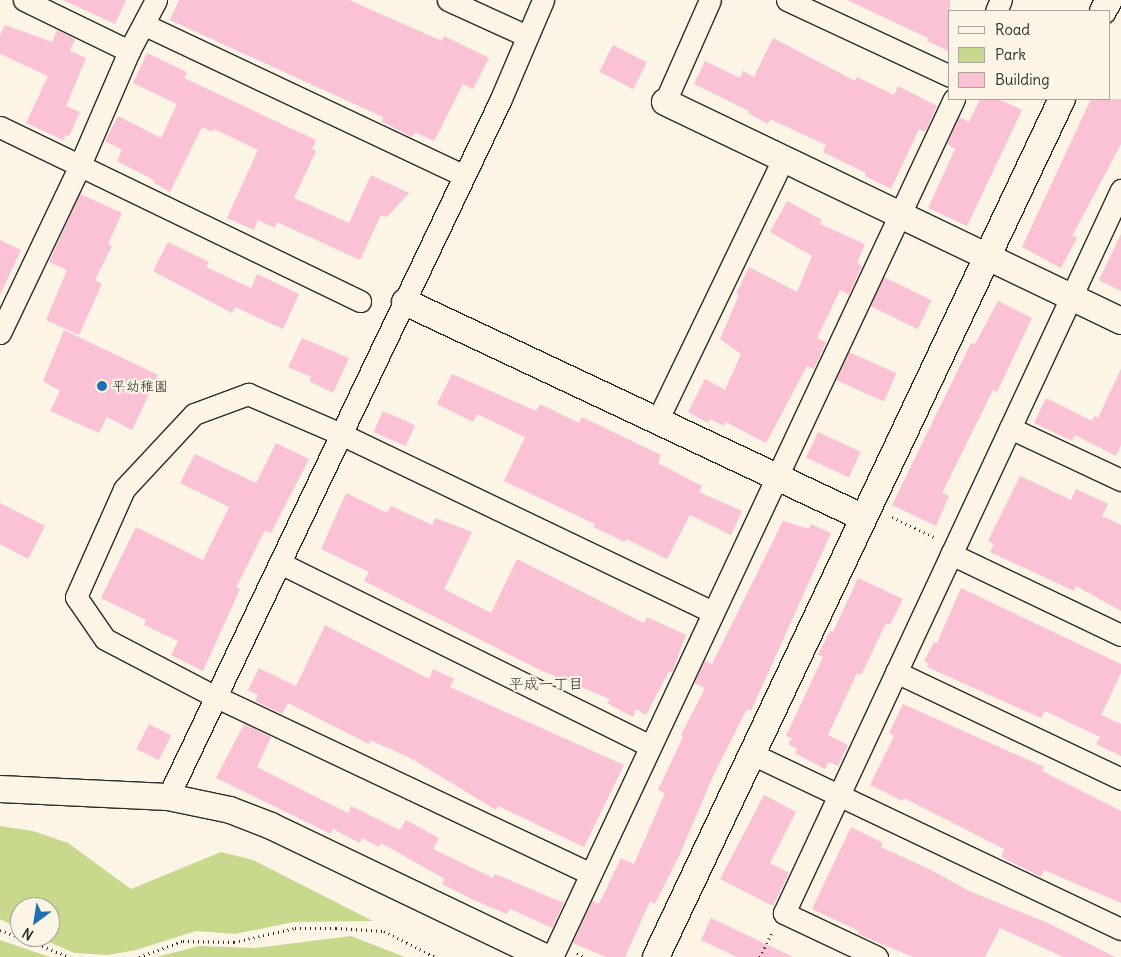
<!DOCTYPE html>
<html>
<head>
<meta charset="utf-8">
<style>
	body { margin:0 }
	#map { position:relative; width:1121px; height:957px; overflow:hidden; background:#fcf5e5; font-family:Delius,"Klee One",sans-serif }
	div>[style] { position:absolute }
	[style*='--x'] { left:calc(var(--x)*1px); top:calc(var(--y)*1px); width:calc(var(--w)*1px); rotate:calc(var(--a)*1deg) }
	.green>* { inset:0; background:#c8d98d }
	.building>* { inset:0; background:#fbc1d4; transform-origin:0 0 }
	.path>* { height:3px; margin-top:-1.5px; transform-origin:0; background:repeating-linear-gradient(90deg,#2b2b2b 0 1px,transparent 0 5px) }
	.roads { filter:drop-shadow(1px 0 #2b2b2b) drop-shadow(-1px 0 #2b2b2b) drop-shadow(0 1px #2b2b2b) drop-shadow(0 -1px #2b2b2b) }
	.minor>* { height:21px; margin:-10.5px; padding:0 10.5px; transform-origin:10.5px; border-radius:10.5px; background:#fcf5e5 }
	.tertiary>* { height:26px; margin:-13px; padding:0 13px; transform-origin:13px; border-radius:13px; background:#fcf5e5 }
	.dots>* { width:14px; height:14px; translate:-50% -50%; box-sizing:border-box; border:2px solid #fcf5e5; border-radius:50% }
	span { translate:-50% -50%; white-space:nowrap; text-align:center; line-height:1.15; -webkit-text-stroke:4.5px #fcf5e5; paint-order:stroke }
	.poi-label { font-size:14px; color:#2b2b2b }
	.left { translate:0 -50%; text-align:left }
	.neighbourhood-label { font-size:15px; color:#2b2b2b }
	.legend { position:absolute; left:948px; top:10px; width:162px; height:90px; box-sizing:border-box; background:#fcf5e5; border:1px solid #a8a49b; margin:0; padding:6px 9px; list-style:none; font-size:15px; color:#2b2b2b }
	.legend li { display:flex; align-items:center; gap:10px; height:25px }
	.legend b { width:25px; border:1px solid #a8a49b }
	.north { position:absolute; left:10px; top:897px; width:50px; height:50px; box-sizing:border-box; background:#fcf5e5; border:1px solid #a8a49b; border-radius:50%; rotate:211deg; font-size:14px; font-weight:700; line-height:20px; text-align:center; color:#2b2b2b }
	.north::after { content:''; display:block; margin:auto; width:18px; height:22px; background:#1f6fb2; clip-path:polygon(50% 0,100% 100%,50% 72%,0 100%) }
</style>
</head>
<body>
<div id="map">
	<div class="green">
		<div style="clip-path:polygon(0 826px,33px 831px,68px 843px,131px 889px,221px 852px,253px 860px,373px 921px,294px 922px,235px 934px,196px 931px,136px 950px,108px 955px,74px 953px,38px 937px,50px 937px,50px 907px,20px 907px,20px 929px,0 919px)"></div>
		<div style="clip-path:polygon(351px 936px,405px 957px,156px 957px,199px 946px,255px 948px)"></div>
		<div style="clip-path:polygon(0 940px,50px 957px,0 957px)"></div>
	</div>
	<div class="building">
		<div style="clip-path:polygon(63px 0,126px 0,115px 24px)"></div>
		<div style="clip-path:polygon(179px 0,349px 0,442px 41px,444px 36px,489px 58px,473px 89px,463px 84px,434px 141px,415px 132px,412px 137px,382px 122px,383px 117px,170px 20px)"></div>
		<div style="clip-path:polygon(847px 0,950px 0,950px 52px,927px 41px,928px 38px)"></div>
		<div style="clip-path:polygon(5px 25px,52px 42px,57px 30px,75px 39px,70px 51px,86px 58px,66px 106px,80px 112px,69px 136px,65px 135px,63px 140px,26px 123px,48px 76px,0 54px,0 35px)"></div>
		<div style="clip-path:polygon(773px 38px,855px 81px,857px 77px,894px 95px,898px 86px,937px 106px,925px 132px,919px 129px,891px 189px,865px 176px,866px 173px,823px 152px,826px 145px,770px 119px,768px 124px,748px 113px,749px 111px,694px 84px,705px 61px,740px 78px,743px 71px,754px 77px)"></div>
		<div style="left:613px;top:45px;width:38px;height:30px;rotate:27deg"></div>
		<div style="clip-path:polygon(147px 53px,187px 72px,184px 78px,316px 140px,312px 149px,316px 151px,294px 198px,349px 223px,371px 175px,409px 193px,387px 217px,381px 215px,360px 260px,277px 222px,275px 228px,258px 220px,254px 230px,227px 218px,258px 150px,214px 129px,212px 132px,202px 127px,170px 192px,153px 182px,154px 180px,117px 161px,122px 150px,105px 141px,118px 116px,161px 138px,177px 104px,133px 83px)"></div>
		<div style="clip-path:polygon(980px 99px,998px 99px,1022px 110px,967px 226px,928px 208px,955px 149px,947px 144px,959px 117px,969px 122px)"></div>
		<div style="clip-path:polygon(1091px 99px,1121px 99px,1121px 144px,1072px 236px,1077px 238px,1061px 268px,1022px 247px)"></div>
		<div style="clip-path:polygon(80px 194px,122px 213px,108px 244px,112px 246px,95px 280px,102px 284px,79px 335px,46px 320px,67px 270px,49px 262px)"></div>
		<div style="clip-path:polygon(787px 201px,822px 220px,820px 224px,865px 244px,857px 263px,862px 266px,849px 295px,840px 290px,817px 338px,826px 342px,814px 369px,807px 366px,766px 443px,726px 422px,724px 426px,710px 419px,708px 423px,688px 412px,705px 379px,725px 390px,741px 354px,720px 339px,739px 295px,736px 294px,749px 267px,797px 292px,812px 256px,770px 232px)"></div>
		<div style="clip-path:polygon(1121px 234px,1121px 291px,1099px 280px)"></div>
		<div style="clip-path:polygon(0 240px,21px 250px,0 295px)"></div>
		<div style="clip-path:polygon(168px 242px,209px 262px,206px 267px,251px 288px,257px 274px,299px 294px,283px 329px,235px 307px,232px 313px,153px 271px)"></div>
		<div style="left:884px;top:277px;width:53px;height:32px;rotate:26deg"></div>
		<div style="clip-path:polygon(998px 301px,1032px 318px,997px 392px,993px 390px,942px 493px,949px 496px,936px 526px,892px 505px,971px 343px,975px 344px)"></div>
		<div style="clip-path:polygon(64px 330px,158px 375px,132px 430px,107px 417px,99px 433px,50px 411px,60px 391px,43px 381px)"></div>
		<div style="clip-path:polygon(302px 338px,349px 358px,333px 393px,309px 381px,311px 377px,288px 367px)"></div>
		<div style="left:849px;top:352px;width:52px;height:31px;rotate:24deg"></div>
		<div style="clip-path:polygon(1121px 369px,1121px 445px,1116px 456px,1075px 435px,1072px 441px,1034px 423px,1046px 398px,1092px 421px,1094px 416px,1098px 418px)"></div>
		<div style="clip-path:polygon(452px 374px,536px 411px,540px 404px,579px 423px,582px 417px,661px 455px,658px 463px,702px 486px,699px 492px,742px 511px,731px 535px,690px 515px,667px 559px,626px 539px,625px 542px,593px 527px,595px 524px,504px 481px,525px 437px,477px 414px,473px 422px,437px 404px)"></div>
		<div style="left:383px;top:411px;width:35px;height:23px;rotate:24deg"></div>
		<div style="left:818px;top:432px;width:47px;height:28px;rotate:25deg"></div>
		<div style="clip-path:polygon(276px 443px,309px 459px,271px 533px,265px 530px,236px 588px,240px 589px,203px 671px,171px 655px,178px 641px,144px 625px,146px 620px,101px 598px,136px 527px,203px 560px,229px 507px,180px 483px,195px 454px,256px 483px)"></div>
		<div style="clip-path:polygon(1020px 476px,1071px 500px,1076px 489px,1108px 504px,1102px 516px,1121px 525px,1121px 611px,1076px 586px,1074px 591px,990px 552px,994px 544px,988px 541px)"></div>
		<div style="clip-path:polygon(346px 493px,387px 513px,391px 506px,432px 525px,435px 518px,472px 532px,444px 589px,491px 613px,517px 559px,644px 623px,647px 617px,686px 635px,672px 672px,669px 671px,646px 715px,636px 709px,633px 717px,607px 703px,610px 699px,540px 670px,364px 581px,369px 572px,321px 549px)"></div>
		<div style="clip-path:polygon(0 503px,45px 526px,28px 559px,0 544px)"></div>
		<div style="clip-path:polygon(783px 521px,809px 529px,811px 524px,831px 533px,751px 711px,747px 709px,714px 774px,679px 856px,655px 904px,650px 901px,625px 957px,606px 957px,573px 943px,592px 901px,599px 904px,621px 858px,634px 864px,665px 793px,658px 790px,683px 737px,681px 735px,705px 688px,694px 683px,705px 661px,712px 664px)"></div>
		<div style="clip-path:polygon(858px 578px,903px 599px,890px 625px,886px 623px,861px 675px,857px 673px,828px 735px,848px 745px,838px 766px,829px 762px,825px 769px,795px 753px,797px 749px,788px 744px,792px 738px,786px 736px,823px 657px,818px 655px,830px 631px,833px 632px)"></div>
		<div style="clip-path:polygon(961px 588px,1121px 664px,1121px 673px,1101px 715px,1121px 724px,1121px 756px,1096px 744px,1100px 737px,1045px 711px,1041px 718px,927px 667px,929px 664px,924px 661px,934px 642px,937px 643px)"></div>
		<div style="clip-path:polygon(325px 625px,429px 679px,433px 669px,454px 679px,450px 687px,624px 765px,584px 847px,498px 806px,496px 810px,412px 759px,370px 740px,369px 744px,288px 703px,282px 714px,255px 701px,258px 695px,248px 690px,259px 668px,296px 686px)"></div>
		<div style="clip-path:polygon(903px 704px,1044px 767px,1042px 771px,1121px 811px,1121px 903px,1044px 870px,1041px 877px,1001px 857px,1004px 849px,904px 798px,903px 801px,870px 785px,894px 736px,889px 733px)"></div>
		<div style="left:149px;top:724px;width:25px;height:28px;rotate:27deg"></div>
		<div style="clip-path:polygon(244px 724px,271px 737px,257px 767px,348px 813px,351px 806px,400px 830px,406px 820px,439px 838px,433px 849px,493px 878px,495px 874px,564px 903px,552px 928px,510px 909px,507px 914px,474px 900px,442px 884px,445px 879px,381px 843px,379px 847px,362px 838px,360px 843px,333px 829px,331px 834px,216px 778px)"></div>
		<div style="clip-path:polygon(764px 795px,796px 812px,770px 863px,789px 873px,773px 906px,720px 879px)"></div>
		<div style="clip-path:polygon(851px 827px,883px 843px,881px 847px,931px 870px,967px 890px,1050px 924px,1115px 957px,1063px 957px,1000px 928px,985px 957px,913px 957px,858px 934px,859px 931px,812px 909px)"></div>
		<div style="clip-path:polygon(711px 918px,793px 957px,737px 957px,701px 940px)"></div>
	</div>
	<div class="path">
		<div style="--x:892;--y:517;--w:49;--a:25.5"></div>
		<div style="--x:0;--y:930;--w:75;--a:21.1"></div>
		<div style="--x:577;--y:953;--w:8;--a:30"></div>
		<div style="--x:139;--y:957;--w:47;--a:-20"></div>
		<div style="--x:183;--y:941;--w:51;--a:1.1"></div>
		<div style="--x:234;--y:942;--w:63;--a:-12.9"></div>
		<div style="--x:295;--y:928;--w:41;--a:0"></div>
		<div style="--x:336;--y:928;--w:48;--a:3.6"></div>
		<div style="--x:384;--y:931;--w:57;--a:27"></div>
		<div style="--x:760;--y:957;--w:30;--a:-64"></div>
	</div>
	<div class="roads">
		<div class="minor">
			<div style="--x:24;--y:0;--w:117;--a:25.9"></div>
			<div style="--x:448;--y:0;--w:87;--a:24.5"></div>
			<div style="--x:787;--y:0;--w:180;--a:25"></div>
			<div style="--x:996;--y:11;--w:12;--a:-66"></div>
			<div style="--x:145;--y:25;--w:353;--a:25.3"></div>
			<div style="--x:665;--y:102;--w:111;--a:-66.2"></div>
			<div style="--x:0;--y:127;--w:400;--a:25.8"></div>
			<div style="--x:0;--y:333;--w:186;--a:-64.5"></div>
			<div style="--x:80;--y:165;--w:124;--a:-66.7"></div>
			<div style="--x:129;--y:51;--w:58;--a:-62.1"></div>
			<div style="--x:657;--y:421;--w:291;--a:-64.3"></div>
			<div style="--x:1010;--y:428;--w:123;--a:25.1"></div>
			<div style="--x:951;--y:554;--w:188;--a:25.5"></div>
			<div style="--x:280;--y:563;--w:411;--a:26.3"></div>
			<div style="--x:896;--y:672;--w:249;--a:25.4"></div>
			<div style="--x:752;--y:754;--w:408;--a:25.4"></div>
			<div style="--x:168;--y:797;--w:771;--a:-64.5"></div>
			<div style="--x:500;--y:101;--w:110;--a:-66.9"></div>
			<div style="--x:589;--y:873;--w:415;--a:-154.7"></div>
			<div style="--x:214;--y:696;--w:123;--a:-152.4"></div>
			<div style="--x:105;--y:639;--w:51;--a:-124.6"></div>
			<div style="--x:76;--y:597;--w:118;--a:-66"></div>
			<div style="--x:124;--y:489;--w:103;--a:-47"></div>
			<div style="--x:194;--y:414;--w:58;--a:-20.3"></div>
			<div style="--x:248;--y:394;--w:103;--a:23.3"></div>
			<div style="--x:343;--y:435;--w:408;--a:25.6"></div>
			<div style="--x:552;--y:957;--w:948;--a:-64.9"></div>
			<div style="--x:877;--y:957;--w:103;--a:-154.7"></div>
			<div style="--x:784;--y:913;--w:798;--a:-65.01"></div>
		</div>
		<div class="tertiary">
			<div style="--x:1103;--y:11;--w:13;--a:-61"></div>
			<div style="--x:665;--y:102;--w:506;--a:25.65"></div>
			<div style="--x:405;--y:302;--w:507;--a:25.2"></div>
			<div style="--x:0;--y:789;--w:168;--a:2.7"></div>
			<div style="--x:168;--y:797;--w:63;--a:11.8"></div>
			<div style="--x:230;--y:810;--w:44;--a:21.3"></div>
			<div style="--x:271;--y:826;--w:303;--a:25.6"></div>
			<div style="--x:656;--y:957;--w:949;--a:-64.68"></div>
		</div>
	</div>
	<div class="dots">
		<div style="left:102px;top:386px;background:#1f6fb2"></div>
	</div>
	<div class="poi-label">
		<span class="left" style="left:112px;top:386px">平幼稚園</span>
	</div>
	<div class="neighbourhood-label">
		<span style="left:546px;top:684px">平成一丁目</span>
	</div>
	<ul class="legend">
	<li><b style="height:6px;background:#fcf5e5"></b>Road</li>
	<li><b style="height:14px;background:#c8d98d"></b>Park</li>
	<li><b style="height:14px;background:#fbc1d4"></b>Building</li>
	</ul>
	<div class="north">N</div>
</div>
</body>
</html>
